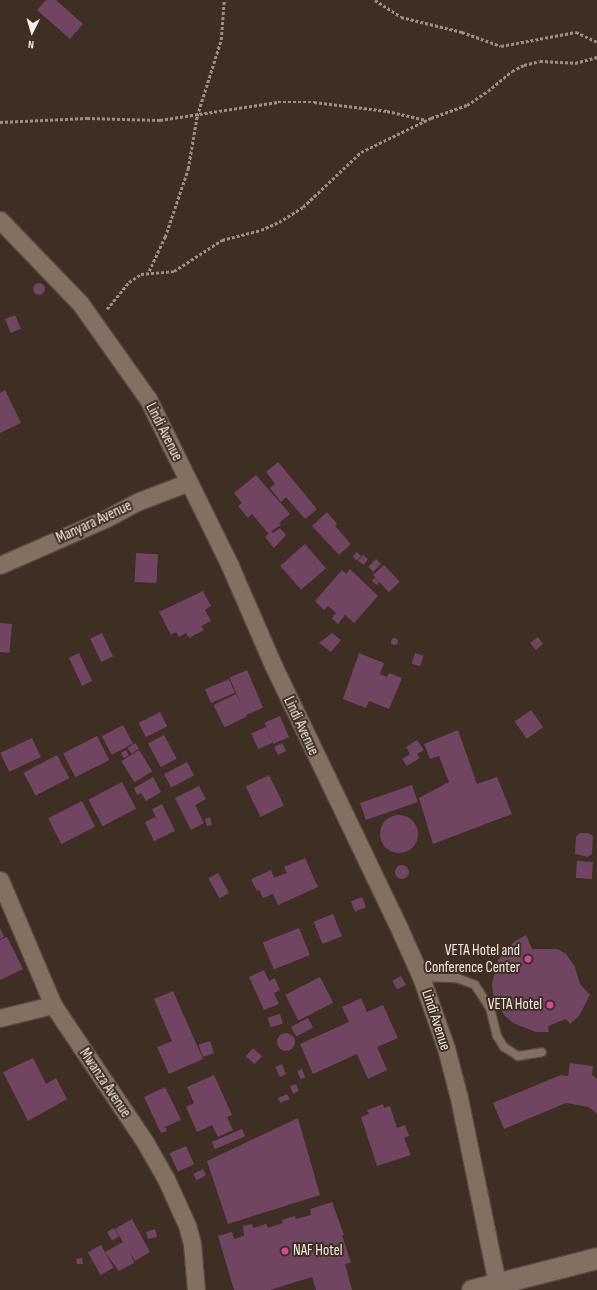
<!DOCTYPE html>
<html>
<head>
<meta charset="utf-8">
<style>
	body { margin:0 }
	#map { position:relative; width:597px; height:1290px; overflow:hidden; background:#3e2e23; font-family:"Sofia Sans Condensed",sans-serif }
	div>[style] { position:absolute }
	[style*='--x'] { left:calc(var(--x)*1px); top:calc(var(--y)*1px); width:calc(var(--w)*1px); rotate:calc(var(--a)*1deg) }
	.building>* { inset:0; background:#714562; transform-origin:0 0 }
	.round { border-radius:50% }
	.path>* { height:2.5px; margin-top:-1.25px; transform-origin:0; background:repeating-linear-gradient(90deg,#9d8f86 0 3px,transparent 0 5px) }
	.roads { filter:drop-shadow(1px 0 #584a40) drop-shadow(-1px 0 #584a40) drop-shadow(0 1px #584a40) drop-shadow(0 -1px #584a40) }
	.service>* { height:8px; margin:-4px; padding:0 4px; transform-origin:4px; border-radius:4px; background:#837063 }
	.minor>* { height:17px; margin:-8.5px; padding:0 8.5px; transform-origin:8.5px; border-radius:8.5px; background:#837063 }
	.tertiary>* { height:21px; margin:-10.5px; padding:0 10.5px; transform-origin:10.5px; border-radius:10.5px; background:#837063 }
	.dots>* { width:11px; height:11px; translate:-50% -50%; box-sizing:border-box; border:2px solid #3e2e23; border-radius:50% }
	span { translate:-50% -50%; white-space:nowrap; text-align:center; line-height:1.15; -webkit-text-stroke:4px #3e2e23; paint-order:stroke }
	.street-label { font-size:15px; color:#f8ede6 }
	.poi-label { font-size:15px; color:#f8ede6 }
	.right { translate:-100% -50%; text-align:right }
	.left { translate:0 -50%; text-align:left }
	.north { position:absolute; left:12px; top:12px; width:40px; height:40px; -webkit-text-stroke:3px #3e2e23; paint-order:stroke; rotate:185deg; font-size:11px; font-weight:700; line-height:16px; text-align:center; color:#f8ede6 }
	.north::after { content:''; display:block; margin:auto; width:14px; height:18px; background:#f8ede6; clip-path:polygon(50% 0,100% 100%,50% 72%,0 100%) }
</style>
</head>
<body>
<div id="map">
	<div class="building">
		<div style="clip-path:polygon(46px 0,56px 0,83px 24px,70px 39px,37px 10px)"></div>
		<div class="round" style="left:33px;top:283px;width:12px;height:12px"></div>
		<div style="left:15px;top:315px;width:15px;height:11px;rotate:67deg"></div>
		<div style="clip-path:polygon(5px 390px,21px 423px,0 433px,0 393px)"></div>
		<div style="clip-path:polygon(278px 462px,317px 509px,305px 519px,286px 497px,281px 502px,270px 488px,275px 484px,266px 472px)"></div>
		<div style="clip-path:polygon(256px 475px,290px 514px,279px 523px,281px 525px,268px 533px,252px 514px,248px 518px,238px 506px,242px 503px,234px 493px)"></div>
		<div style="clip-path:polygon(327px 512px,337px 524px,335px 526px,351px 544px,339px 555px,312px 526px)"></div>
		<div style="clip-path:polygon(280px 528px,286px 535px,274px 548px,265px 537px,271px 531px,273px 533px)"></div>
		<div style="left:305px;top:544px;width:32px;height:33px;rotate:49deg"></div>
		<div style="left:357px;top:552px;width:6px;height:6px;rotate:45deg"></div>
		<div style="left:136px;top:553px;width:22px;height:29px;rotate:3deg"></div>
		<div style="clip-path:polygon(363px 555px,368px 559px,364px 565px,358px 561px)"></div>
		<div style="left:376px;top:559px;width:7px;height:11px;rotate:45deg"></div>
		<div style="left:384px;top:565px;width:23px;height:15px;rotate:47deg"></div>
		<div style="clip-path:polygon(350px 569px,378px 596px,354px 623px,345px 615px,338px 624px,332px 618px,336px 613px,328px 606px,324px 610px,315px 601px,342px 570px,346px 574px)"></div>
		<div style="clip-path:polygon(375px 578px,379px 582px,377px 585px,372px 581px)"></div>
		<div style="clip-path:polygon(203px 591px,211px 606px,205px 610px,211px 621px,201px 626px,204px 630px,189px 638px,186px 633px,179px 637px,176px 632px,171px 635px,159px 612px)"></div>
		<div style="left:0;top:623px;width:12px;height:29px;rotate:5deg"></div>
		<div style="left:102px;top:633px;width:26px;height:13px;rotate:65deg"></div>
		<div style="clip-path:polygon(332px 633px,341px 640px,331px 652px,319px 643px)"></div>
		<div style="clip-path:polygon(538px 637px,543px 644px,536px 650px,530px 643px)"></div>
		<div class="round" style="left:390.5px;top:637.5px;width:7px;height:7px"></div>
		<div style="left:79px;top:653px;width:31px;height:11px;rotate:65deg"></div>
		<div style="clip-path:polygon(359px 653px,384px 663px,380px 674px,387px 677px,389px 673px,402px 678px,389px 709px,369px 701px,366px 708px,343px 699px)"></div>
		<div style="left:415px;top:653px;width:9px;height:11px;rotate:18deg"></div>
		<div style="left:247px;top:670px;width:41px;height:19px;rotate:67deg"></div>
		<div style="left:229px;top:679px;width:15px;height:26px;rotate:67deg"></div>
		<div style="left:236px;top:694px;width:25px;height:25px;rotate:64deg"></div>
		<div style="left:531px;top:710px;width:21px;height:20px;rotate:55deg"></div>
		<div style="left:160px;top:712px;width:16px;height:24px;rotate:63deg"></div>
		<div style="left:280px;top:716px;width:23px;height:17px;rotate:67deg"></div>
		<div style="left:123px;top:725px;width:21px;height:24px;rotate:62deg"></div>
		<div style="left:266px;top:727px;width:17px;height:16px;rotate:66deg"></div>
		<div style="clip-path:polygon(458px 730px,477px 784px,497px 777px,512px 814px,433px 844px,419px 798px,449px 782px,439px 756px,430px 759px,424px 744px)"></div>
		<div style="left:164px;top:735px;width:27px;height:18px;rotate:62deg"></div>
		<div style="left:97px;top:736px;width:27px;height:38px;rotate:63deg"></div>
		<div style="left:32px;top:738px;width:21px;height:35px;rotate:65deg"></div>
		<div style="clip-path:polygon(417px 740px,424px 750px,417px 754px,420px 758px,407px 766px,402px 759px,410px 754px,406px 747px)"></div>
		<div style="left:135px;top:743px;width:7px;height:9px;rotate:56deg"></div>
		<div style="left:282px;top:743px;width:9px;height:9px;rotate:63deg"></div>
		<div style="left:126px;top:750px;width:6px;height:6px;rotate:59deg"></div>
		<div style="left:139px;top:750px;width:25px;height:21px;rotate:58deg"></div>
		<div style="left:57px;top:755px;width:26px;height:38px;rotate:62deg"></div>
		<div style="left:187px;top:762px;width:15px;height:26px;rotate:62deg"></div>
		<div style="left:269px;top:775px;width:34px;height:26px;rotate:64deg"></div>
		<div style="clip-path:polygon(153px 777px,161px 792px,146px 801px,141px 793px,137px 795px,134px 788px)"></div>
		<div style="left:122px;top:782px;width:30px;height:38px;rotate:62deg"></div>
		<div style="left:412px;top:785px;width:18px;height:55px;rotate:71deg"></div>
		<div style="clip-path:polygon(199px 786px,206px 799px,195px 805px,204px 823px,191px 830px,175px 798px)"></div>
		<div style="left:82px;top:801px;width:29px;height:38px;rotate:63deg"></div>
		<div style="clip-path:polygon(162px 804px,175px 831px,154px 841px,145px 822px,155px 817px,158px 822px,152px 809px)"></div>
		<div class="round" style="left:380px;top:815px;width:38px;height:38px"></div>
		<div style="clip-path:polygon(210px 817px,212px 825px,207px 826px,205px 819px)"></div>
		<div style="clip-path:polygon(580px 833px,588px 833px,593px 836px,592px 854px,588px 857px,575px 854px,576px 836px)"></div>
		<div style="clip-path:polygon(305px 858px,318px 887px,278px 905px,273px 894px,263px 898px,259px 890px,257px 891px,251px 879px,271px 870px,274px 878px,287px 873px,284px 867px)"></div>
		<div style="left:577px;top:861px;width:16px;height:17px;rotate:4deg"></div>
		<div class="round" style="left:395px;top:865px;width:14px;height:14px"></div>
		<div style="left:218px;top:873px;width:23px;height:11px;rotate:61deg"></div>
		<div style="left:362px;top:897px;width:11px;height:12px;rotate:68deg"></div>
		<div style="left:333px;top:914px;width:24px;height:21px;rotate:68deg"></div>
		<div style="clip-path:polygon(0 928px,4px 937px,0 939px)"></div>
		<div style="left:299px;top:928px;width:29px;height:39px;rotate:68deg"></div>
		<div style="clip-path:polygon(526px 935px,532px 949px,557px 949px,566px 954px,575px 967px,580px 984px,590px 995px,579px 1016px,570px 1024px,566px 1019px,548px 1026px,549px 1032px,536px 1032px,513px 1023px,504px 1015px,493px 994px,492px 983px,498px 960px,514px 942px)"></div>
		<div style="clip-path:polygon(7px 937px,23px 969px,0 980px,0 940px)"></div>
		<div style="clip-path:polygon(264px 970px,269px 981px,275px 978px,280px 990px,274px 993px,279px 1004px,264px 1010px,249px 977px)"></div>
		<div style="left:401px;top:976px;width:10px;height:10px;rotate:61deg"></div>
		<div style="left:320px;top:977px;width:29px;height:39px;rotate:63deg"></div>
		<div style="clip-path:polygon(173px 991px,203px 1059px,169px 1074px,157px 1047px,172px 1041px,154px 999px)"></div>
		<div style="clip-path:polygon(361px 998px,367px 1012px,383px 1005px,398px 1038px,377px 1047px,387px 1070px,368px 1079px,357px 1054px,313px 1074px,300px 1044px,349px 1022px,342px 1007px)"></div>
		<div style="left:280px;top:1014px;width:10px;height:13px;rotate:73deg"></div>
		<div style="left:308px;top:1018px;width:11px;height:19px;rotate:63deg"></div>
		<div class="round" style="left:277px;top:1033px;width:18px;height:18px"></div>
		<div style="left:210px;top:1041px;width:13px;height:12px;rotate:72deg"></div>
		<div style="left:253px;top:1048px;width:12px;height:11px;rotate:42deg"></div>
		<div style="clip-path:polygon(33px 1058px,46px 1084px,56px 1078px,67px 1099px,28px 1121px,3px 1072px)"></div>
		<div style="clip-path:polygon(570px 1063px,593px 1066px,592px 1075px,597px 1079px,597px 1114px,589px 1107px,566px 1103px,504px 1129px,493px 1103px,561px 1075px,568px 1076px)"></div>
		<div style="clip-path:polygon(282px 1064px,286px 1074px,280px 1077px,275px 1067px)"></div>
		<div style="left:302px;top:1069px;width:9px;height:5px;rotate:69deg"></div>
		<div style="clip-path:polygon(214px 1075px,232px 1115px,227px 1117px,233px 1130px,218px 1137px,212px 1125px,197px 1132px,186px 1107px,194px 1103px,187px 1087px)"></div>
		<div style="clip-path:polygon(296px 1084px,299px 1091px,293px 1094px,290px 1086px)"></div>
		<div style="clip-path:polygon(165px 1087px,181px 1120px,165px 1127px,167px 1131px,161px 1133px,144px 1097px)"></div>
		<div style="clip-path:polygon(287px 1094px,290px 1099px,280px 1103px,278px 1098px)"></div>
		<div style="clip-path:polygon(383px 1104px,384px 1108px,390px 1106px,397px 1128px,405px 1125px,409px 1136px,404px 1138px,411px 1155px,377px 1166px,361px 1117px,369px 1114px,367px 1110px)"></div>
		<div style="clip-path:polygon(298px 1118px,320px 1195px,228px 1224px,207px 1161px)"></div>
		<div style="left:242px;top:1129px;width:8px;height:33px;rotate:67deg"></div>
		<div style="left:186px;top:1146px;width:20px;height:18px;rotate:66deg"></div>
		<div style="left:203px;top:1169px;width:7px;height:11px;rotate:63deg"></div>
		<div style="clip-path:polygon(332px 1202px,344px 1235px,342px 1235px,351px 1263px,345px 1264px,352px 1290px,316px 1290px,312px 1277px,270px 1290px,234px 1290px,218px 1236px,232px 1232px,234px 1239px,244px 1236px,243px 1226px,252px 1224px,253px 1228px,266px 1224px,268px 1228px,283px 1223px,282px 1220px,295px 1216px,296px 1219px,311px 1215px,310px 1209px)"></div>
		<div style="clip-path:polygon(132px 1219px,150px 1252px,135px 1261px,130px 1252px,134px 1263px,119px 1271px,105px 1252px,123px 1242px,115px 1229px)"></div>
		<div style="left:114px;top:1228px;width:10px;height:8px;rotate:61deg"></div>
		<div style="clip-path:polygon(155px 1229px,157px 1237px,148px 1239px,146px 1232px)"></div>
		<div style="left:101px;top:1245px;width:26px;height:15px;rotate:61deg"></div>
		<div style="clip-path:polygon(82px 1258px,83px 1264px,77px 1264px,76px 1259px)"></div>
	</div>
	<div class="path">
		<div style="--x:375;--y:0;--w:31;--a:33"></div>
		<div style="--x:401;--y:17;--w:63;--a:13.8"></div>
		<div style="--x:462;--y:32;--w:41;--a:19.7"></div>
		<div style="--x:501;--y:46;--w:76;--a:-10.6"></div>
		<div style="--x:576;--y:32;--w:23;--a:25"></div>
		<div style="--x:0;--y:122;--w:87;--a:-2.6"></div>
		<div style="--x:87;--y:118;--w:73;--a:1.6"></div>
		<div style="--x:160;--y:120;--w:119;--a:-8.7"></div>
		<div style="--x:278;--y:102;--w:36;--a:0"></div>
		<div style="--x:314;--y:102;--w:74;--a:7"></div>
		<div style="--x:387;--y:111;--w:40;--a:13"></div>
		<div style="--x:149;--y:271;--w:38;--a:-65"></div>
		<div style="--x:165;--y:237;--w:72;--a:-71.3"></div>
		<div style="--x:188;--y:169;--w:54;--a:-80.4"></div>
		<div style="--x:197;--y:116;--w:80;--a:-72.5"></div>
		<div style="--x:221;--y:40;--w:40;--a:-85.7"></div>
		<div style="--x:107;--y:309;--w:35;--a:-51"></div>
		<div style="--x:129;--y:282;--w:14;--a:-34"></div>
		<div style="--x:141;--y:274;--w:33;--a:-5"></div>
		<div style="--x:174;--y:271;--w:57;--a:-32.9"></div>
		<div style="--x:222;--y:240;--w:40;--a:-14.4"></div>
		<div style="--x:261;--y:230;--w:20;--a:-24"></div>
		<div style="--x:279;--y:222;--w:28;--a:-32"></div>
		<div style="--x:303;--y:207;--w:80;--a:-43.5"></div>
		<div style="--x:361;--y:152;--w:78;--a:-25.9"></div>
		<div style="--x:431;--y:118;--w:38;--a:-20"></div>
		<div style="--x:467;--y:105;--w:25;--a:-34"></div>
		<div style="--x:488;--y:91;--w:31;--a:-40"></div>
		<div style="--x:512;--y:71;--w:13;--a:-27"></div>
		<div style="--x:524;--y:65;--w:16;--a:-14"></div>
		<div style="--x:540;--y:61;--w:35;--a:3"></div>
		<div style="--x:575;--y:63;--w:23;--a:-15"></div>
	</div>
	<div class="roads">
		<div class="service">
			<div style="--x:421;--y:977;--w:36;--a:2"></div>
			<div style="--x:457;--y:978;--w:19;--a:21"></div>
			<div style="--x:475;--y:985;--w:27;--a:57"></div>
			<div style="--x:490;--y:1008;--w:29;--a:76"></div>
			<div style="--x:497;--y:1036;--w:13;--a:58"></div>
			<div style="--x:504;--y:1047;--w:17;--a:33"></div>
			<div style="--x:518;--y:1056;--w:24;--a:-9"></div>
		</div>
		<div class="minor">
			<div style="--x:0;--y:220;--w:115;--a:46.1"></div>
			<div style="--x:80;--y:303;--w:118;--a:54.7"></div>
			<div style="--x:148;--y:399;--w:186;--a:63.8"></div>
			<div style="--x:230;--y:566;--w:110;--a:66.5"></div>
			<div style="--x:274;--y:667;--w:289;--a:64.4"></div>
			<div style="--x:399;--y:928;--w:54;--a:65.8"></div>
			<div style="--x:421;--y:977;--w:75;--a:70.6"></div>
			<div style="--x:446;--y:1048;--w:52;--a:75.4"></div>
			<div style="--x:459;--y:1098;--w:189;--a:78.4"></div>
			<div style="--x:0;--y:565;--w:117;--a:-23.7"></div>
			<div style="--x:107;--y:518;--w:36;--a:-28"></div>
			<div style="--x:139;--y:501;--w:53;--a:-20.8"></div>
			<div style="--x:0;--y:880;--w:136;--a:67"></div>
			<div style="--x:53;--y:1005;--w:165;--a:56.1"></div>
			<div style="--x:145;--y:1142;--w:43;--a:60.4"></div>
			<div style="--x:166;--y:1179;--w:51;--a:65.5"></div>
			<div style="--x:187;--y:1225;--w:20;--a:75"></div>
			<div style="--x:192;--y:1244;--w:46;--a:85"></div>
			<div style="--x:0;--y:1018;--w:55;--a:-13.8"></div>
		</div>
		<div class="tertiary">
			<div style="--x:472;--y:1290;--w:129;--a:-14.4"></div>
		</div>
	</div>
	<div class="dots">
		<div style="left:528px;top:959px;background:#d1479c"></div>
		<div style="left:550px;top:1005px;background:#d1479c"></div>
		<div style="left:285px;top:1251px;background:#d1479c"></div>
	</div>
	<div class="street-label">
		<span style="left:164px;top:432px;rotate:63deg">Lindi Avenue</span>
		<span style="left:94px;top:522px;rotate:-25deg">Manyara Avenue</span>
		<span style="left:301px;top:726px;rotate:65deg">Lindi Avenue</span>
		<span style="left:436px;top:1020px;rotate:72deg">Lindi Avenue</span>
		<span style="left:105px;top:1083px;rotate:56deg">Mwanza Avenue</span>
	</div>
	<div class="poi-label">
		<span class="right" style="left:520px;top:959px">VETA Hotel and<br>Conference Center</span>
		<span class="right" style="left:542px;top:1005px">VETA Hotel</span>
		<span class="left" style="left:293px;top:1251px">NAF Hotel</span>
	</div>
	<div class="north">N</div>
</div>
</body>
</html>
